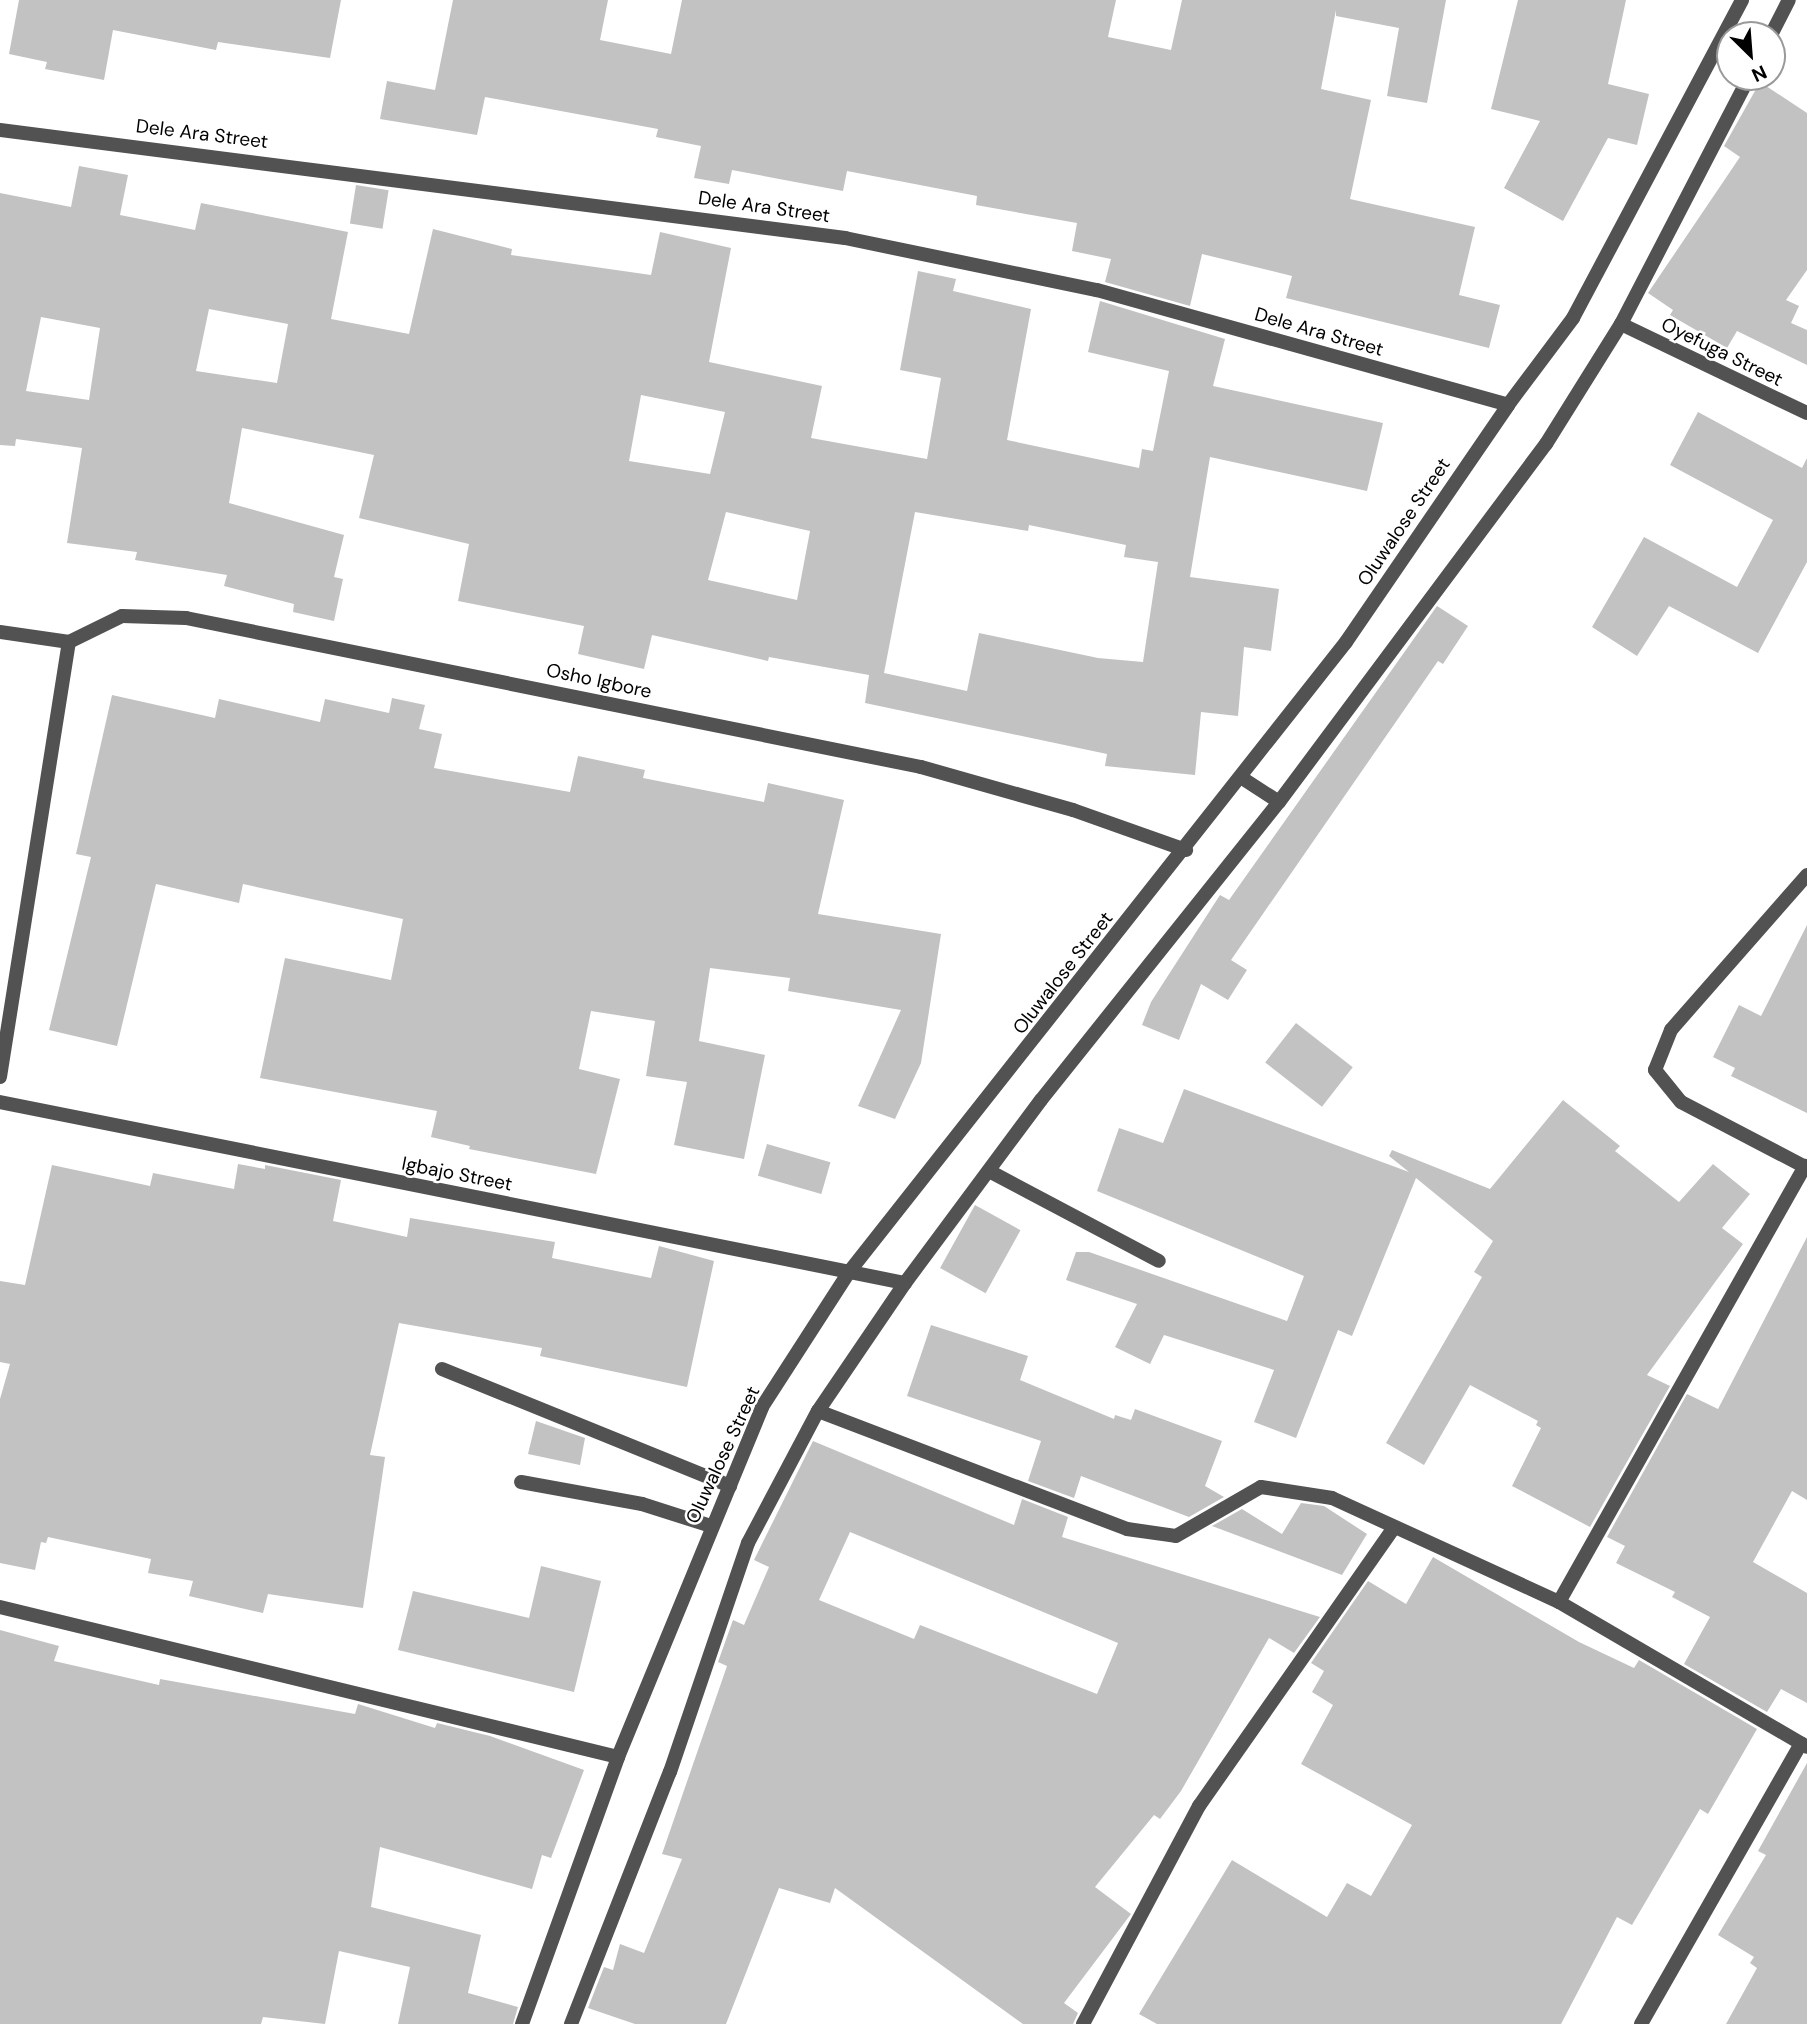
<!DOCTYPE html>
<html>
<head>
<meta charset="utf-8">
<style>
	body { margin:0 }
	#map { position:relative; width:1807px; height:2024px; overflow:hidden; background:#fff; font-family:"DM Sans",sans-serif }
	div>[style] { position:absolute }
	[style*='--x'] { left:calc(var(--x)*1px); top:calc(var(--y)*1px); width:calc(var(--w)*1px); rotate:calc(var(--a)*1deg) }
	.building>* { inset:0; background:#c2c2c2; transform-origin:0 0 }
	.service>* { height:14px; margin:-7px; padding:0 7px; transform-origin:7px; border-radius:7px; background:#525252 }
	.minor>* { height:14px; margin:-7px; padding:0 7px; transform-origin:7px; border-radius:7px; background:#525252 }
	.tertiary>* { height:14px; margin:-7px; padding:0 7px; transform-origin:7px; border-radius:7px; background:#525252 }
	span { translate:-50% -50%; white-space:nowrap; text-align:center; line-height:1.15; -webkit-text-stroke:5px #fff; paint-order:stroke }
	.street-label { font-size:19px; color:#000 }
	.north { position:absolute; left:1716px; top:21px; width:70px; height:70px; box-sizing:border-box; background:#fff; border:2px solid #999; border-radius:50%; rotate:155deg; font-size:19px; font-weight:700; line-height:28px; text-align:center; color:#000 }
	.north::after { content:''; display:block; margin:auto; width:24px; height:32px; background:#000; clip-path:polygon(50% 0,100% 100%,50% 72%,0 100%) }
</style>
</head>
<body>
<div id="map">
	<div class="building">
		<div style="clip-path:polygon(19px 0,341px 0,330px 58px,218px 42px,216px 50px,113px 30px,104px 80px,45px 69px,47px 62px,9px 54px)"></div>
		<div style="clip-path:polygon(453px 0,608px 0,600px 40px,671px 54px,682px 0,1116px 0,1108px 37px,1171px 50px,1182px 0,1446px 0,1427px 103px,1387px 96px,1399px 28px,1336px 16px,1336px 10px,1321px 89px,1371px 100px,1350px 199px,1475px 227px,1459px 295px,1500px 305px,1489px 348px,1286px 298px,1292px 276px,1202px 254px,1190px 306px,1105px 282px,1111px 259px,1072px 251px,1077px 223px,976px 205px,977px 196px,847px 171px,843px 191px,732px 170px,729px 184px,694px 178px,701px 146px,656px 137px,658px 129px,485px 97px,477px 135px,380px 119px,387px 81px,435px 90px)"></div>
		<div style="clip-path:polygon(1518px 0,1626px 0,1608px 84px,1649px 94px,1637px 145px,1608px 138px,1563px 221px,1504px 188px,1540px 121px,1491px 109px)"></div>
		<div style="clip-path:polygon(1760px 82px,1807px 113px,1807px 270px,1786px 300px,1799px 306px,1791px 323px,1807px 330px,1807px 365px,1737px 331px,1727px 348px,1670px 315px,1673px 310px,1648px 293px,1740px 157px,1724px 146px)"></div>
		<div style="clip-path:polygon(evenodd,79px 166px,128px 175px,120px 215px,195px 230px,201px 203px,348px 232px,331px 319px,409px 334px,433px 229px,512px 249px,511px 255px,651px 275px,660px 232px,731px 248px,709px 362px,822px 386px,811px 438px,927px 459px,941px 378px,900px 370px,918px 271px,956px 279px,953px 291px,1031px 309px,1007px 440px,1139px 468px,1142px 449px,1153px 451px,1169px 371px,1088px 352px,1100px 301px,1225px 339px,1213px 386px,1383px 423px,1367px 491px,1210px 457px,1190px 577px,1279px 589px,1271px 651px,1244px 647px,1238px 716px,1201px 712px,1195px 775px,1105px 766px,1107px 754px,865px 703px,869px 675px,769px 657px,768px 661px,652px 635px,644px 669px,578px 654px,584px 626px,458px 601px,469px 544px,359px 518px,374px 455px,242px 428px,229px 503px,344px 535px,334px 577px,343px 579px,334px 621px,293px 612px,294px 604px,224px 586px,227px 575px,135px 560px,137px 552px,67px 543px,82px 448px,16px 439px,15px 446px,0 445px,0 193px,71px 207px,79px 166px,209px 309px,288px 324px,277px 383px,196px 371px,209px 309px,79px 166px,41px 317px,100px 328px,89px 400px,26px 391px,41px 317px,79px 166px,641px 395px,725px 412px,710px 474px,629px 461px,641px 395px,79px 166px,726px 512px,810px 531px,797px 600px,708px 580px,726px 512px,79px 166px,915px 512px,1028px 531px,1029px 525px,1126px 545px,1124px 557px,1158px 562px,1143px 662px,1098px 658px,979px 633px,967px 691px,884px 673px,915px 512px)"></div>
		<div style="left:356px;top:185px;width:33px;height:39px;rotate:9deg"></div>
		<div style="clip-path:polygon(1698px 412px,1802px 468px,1807px 458px,1807px 562px,1758px 653px,1669px 606px,1637px 656px,1592px 627px,1644px 537px,1737px 587px,1773px 520px,1670px 465px)"></div>
		<div style="clip-path:polygon(1437px 606px,1468px 626px,1443px 664px,1438px 661px,1231px 960px,1247px 970px,1228px 1000px,1201px 984px,1179px 1040px,1142px 1025px,1151px 1002px,1220px 895px,1229px 900px)"></div>
		<div style="clip-path:polygon(112px 695px,215px 718px,219px 699px,320px 722px,325px 699px,389px 713px,392px 698px,425px 705px,419px 729px,442px 734px,434px 768px,570px 792px,578px 756px,645px 770px,643px 778px,764px 802px,768px 783px,844px 800px,818px 914px,941px 934px,921px 1063px,895px 1119px,858px 1106px,901px 1010px,788px 991px,790px 978px,710px 968px,699px 1041px,765px 1055px,744px 1159px,674px 1145px,687px 1082px,646px 1076px,655px 1021px,591px 1011px,579px 1069px,620px 1079px,596px 1174px,469px 1149px,470px 1146px,431px 1137px,437px 1111px,260px 1078px,285px 958px,391px 980px,403px 919px,243px 884px,239px 903px,156px 884px,117px 1046px,49px 1030px,91px 857px,76px 854px)"></div>
		<div style="clip-path:polygon(1807px 925px,1807px 1113px,1731px 1076px,1735px 1068px,1713px 1057px,1739px 1005px,1761px 1016px)"></div>
		<div style="left:1296px;top:1023px;width:72px;height:50px;rotate:38deg"></div>
		<div style="clip-path:polygon(1184px 1089px,1409px 1172px,1389px 1156px,1392px 1150px,1490px 1189px,1563px 1100px,1620px 1146px,1615px 1151px,1679px 1202px,1713px 1164px,1750px 1194px,1722px 1228px,1743px 1244px,1647px 1375px,1670px 1386px,1590px 1527px,1512px 1486px,1541px 1428px,1536px 1425px,1538px 1421px,1470px 1385px,1424px 1465px,1386px 1443px,1482px 1277px,1474px 1272px,1493px 1241px,1416px 1178px,1352px 1336px,1338px 1330px,1296px 1438px,1254px 1422px,1274px 1370px,1164px 1335px,1150px 1364px,1115px 1347px,1137px 1304px,1066px 1280px,1076px 1252px,1089px 1252px,1287px 1321px,1304px 1276px,1097px 1191px,1119px 1128px,1163px 1143px)"></div>
		<div style="left:767px;top:1144px;width:66px;height:33px;rotate:16deg"></div>
		<div style="clip-path:polygon(238px 1164px,265px 1169px,265px 1165px,341px 1180px,333px 1221px,407px 1237px,410px 1218px,555px 1242px,552px 1258px,651px 1278px,659px 1246px,714px 1261px,687px 1387px,540px 1356px,542px 1348px,399px 1323px,370px 1455px,385px 1457px,363px 1608px,268px 1594px,263px 1613px,189px 1596px,193px 1581px,148px 1573px,151px 1559px,48px 1537px,46px 1543px,41px 1542px,35px 1570px,0 1563px,0 1399px,10px 1364px,0 1362px,0 1281px,25px 1285px,52px 1165px,150px 1186px,153px 1173px,234px 1189px)"></div>
		<div style="left:975px;top:1205px;width:52px;height:72px;rotate:29deg"></div>
		<div style="clip-path:polygon(1807px 1237px,1807px 1500px,1792px 1491px,1753px 1562px,1807px 1593px,1807px 1703px,1781px 1689px,1767px 1712px,1684px 1664px,1710px 1617px,1672px 1597px,1675px 1592px,1616px 1563px,1625px 1546px,1607px 1537px,1687px 1394px,1718px 1409px)"></div>
		<div style="clip-path:polygon(931px 1325px,1028px 1356px,1020px 1380px,1114px 1419px,1115px 1415px,1131px 1420px,1135px 1409px,1222px 1441px,1205px 1486px,1224px 1497px,1189px 1517px,1081px 1476px,1074px 1498px,1028px 1481px,1041px 1441px,907px 1396px)"></div>
		<div style="clip-path:polygon(536px 1421px,585px 1438px,580px 1465px,528px 1454px)"></div>
		<div style="clip-path:polygon(evenodd,813px 1441px,1014px 1525px,1022px 1499px,1068px 1517px,1062px 1537px,1320px 1617px,1294px 1653px,1269px 1638px,1181px 1791px,1160px 1819px,1154px 1815px,1095px 1887px,1131px 1914px,1064px 2003px,1078px 2013px,1073px 2024px,1023px 2024px,835px 1888px,830px 1903px,779px 1888px,726px 2024px,635px 2024px,588px 2008px,604px 1967px,613px 1970px,620px 1944px,644px 1953px,682px 1859px,662px 1854px,727px 1666px,718px 1662px,733px 1620px,744px 1625px,769px 1567px,754px 1560px,813px 1441px,850px 1532px,1118px 1643px,1097px 1694px,920px 1625px,914px 1639px,819px 1600px,850px 1532px)"></div>
		<div style="clip-path:polygon(1301px 1503px,1324px 1506px,1367px 1534px,1342px 1575px,1212px 1526px,1242px 1509px,1282px 1534px)"></div>
		<div style="clip-path:polygon(1433px 1557px,1579px 1642px,1634px 1668px,1639px 1660px,1757px 1729px,1708px 1814px,1700px 1809px,1632px 1925px,1617px 1917px,1561px 2024px,1157px 2024px,1139px 2014px,1232px 1860px,1327px 1917px,1347px 1883px,1371px 1896px,1412px 1825px,1301px 1764px,1333px 1705px,1312px 1692px,1324px 1671px,1311px 1663px,1368px 1581px,1406px 1604px)"></div>
		<div style="clip-path:polygon(541px 1566px,601px 1581px,574px 1692px,398px 1650px,413px 1591px,529px 1618px)"></div>
		<div style="clip-path:polygon(0 1630px,59px 1646px,54px 1661px,159px 1685px,160px 1679px,355px 1714px,358px 1704px,435px 1728px,437px 1723px,490px 1736px,584px 1770px,551px 1858px,542px 1855px,532px 1889px,380px 1847px,371px 1907px,481px 1935px,468px 1993px,518px 2007px,513px 2024px,398px 2024px,410px 1967px,339px 1951px,325px 2024px,263px 2017px,261px 2024px,0 2024px)"></div>
		<div style="clip-path:polygon(1807px 1763px,1807px 2024px,1726px 2024px,1757px 1968px,1750px 1963px,1754px 1957px,1718px 1935px,1766px 1855px,1758px 1851px)"></div>
	</div>
	<div class="service">
		<div style="--x:442;--y:1369;--w:311;--a:22.1"></div>
		<div style="--x:521;--y:1482;--w:123;--a:10.3"></div>
		<div style="--x:642;--y:1504;--w:72;--a:17.7"></div>
	</div>
	<div class="minor">
		<div style="--x:0;--y:130;--w:852;--a:7.28"></div>
		<div style="--x:845;--y:238;--w:257;--a:11.7"></div>
		<div style="--x:1097;--y:290;--w:427;--a:15.6"></div>
		<div style="--x:1621;--y:324;--w:206;--a:25.6"></div>
		<div style="--x:0;--y:632;--w:70;--a:8.2"></div>
		<div style="--x:69;--y:642;--w:59;--a:-26.1"></div>
		<div style="--x:122;--y:616;--w:64;--a:1.8"></div>
		<div style="--x:186;--y:618;--w:750;--a:11.46"></div>
		<div style="--x:921;--y:767;--w:158;--a:15.8"></div>
		<div style="--x:1073;--y:810;--w:120;--a:19.5"></div>
		<div style="--x:1807;--y:875;--w:206;--a:131.3"></div>
		<div style="--x:1671;--y:1030;--w:43;--a:111.8"></div>
		<div style="--x:1655;--y:1070;--w:41;--a:50.9"></div>
		<div style="--x:1681;--y:1102;--w:142;--a:27.6"></div>
		<div style="--x:0;--y:1077;--w:440;--a:-81"></div>
		<div style="--x:0;--y:1102;--w:923;--a:11.31"></div>
		<div style="--x:989;--y:1171;--w:192;--a:27.9"></div>
		<div style="--x:818;--y:1411;--w:331;--a:20.9"></div>
		<div style="--x:1127;--y:1529;--w:49;--a:8.1"></div>
		<div style="--x:1176;--y:1536;--w:98;--a:-30"></div>
		<div style="--x:1261;--y:1487;--w:72;--a:8.8"></div>
		<div style="--x:1332;--y:1498;--w:250;--a:24.6"></div>
		<div style="--x:1559;--y:1602;--w:287;--a:30.3"></div>
		<div style="--x:1559;--y:1602;--w:501;--a:-60.57"></div>
		<div style="--x:0;--y:1607;--w:636;--a:13.64"></div>
		<div style="--x:1083;--y:2024;--w:247;--a:-62"></div>
		<div style="--x:1199;--y:1806;--w:338;--a:-55"></div>
		<div style="--x:1641;--y:2024;--w:323;--a:-60.3"></div>
	</div>
	<div class="tertiary">
		<div style="--x:1771;--y:35;--w:39;--a:-63"></div>
		<div style="--x:1242;--y:778;--w:44;--a:33"></div>
		<div style="--x:522;--y:2024;--w:284;--a:-70.2"></div>
		<div style="--x:618;--y:1757;--w:378;--a:-67.6"></div>
		<div style="--x:762;--y:1407;--w:161;--a:-57.2"></div>
		<div style="--x:849;--y:1272;--w:802;--a:-51.73"></div>
		<div style="--x:1346;--y:642;--w:287;--a:-55.6"></div>
		<div style="--x:1508;--y:405;--w:109;--a:-53.2"></div>
		<div style="--x:1573;--y:318;--w:360;--a:-62"></div>
		<div style="--x:571;--y:2024;--w:271;--a:-68.6"></div>
		<div style="--x:670;--y:1772;--w:242;--a:-71.2"></div>
		<div style="--x:748;--y:1543;--w:149;--a:-62.1"></div>
		<div style="--x:818;--y:1411;--w:155;--a:-55.8"></div>
		<div style="--x:905;--y:1283;--w:228;--a:-53.4"></div>
		<div style="--x:1041;--y:1100;--w:381;--a:-51.4"></div>
		<div style="--x:1279;--y:802;--w:447;--a:-53.3"></div>
		<div style="--x:1546;--y:444;--w:142;--a:-58"></div>
		<div style="--x:1621;--y:324;--w:278;--a:-62.6"></div>
	</div>
	<div class="street-label">
		<span style="left:202px;top:134px;rotate:7deg">Dele Ara Street</span>
		<span style="left:764px;top:207px;rotate:8deg">Dele Ara Street</span>
		<span style="left:1319px;top:332px;rotate:16deg">Dele Ara Street</span>
		<span style="left:1722px;top:352px;rotate:26deg">Oyefuga Street</span>
		<span style="left:1404px;top:522px;rotate:-56deg">Oluwalose Street</span>
		<span style="left:599px;top:681px;rotate:12deg">Osho Igbore</span>
		<span style="left:1063px;top:973px;rotate:-52deg">Oluwalose Street</span>
		<span style="left:457px;top:1174px;rotate:11deg">Igbajo Street</span>
		<span style="left:723px;top:1455px;rotate:-65deg">Oluwalose Street</span>
	</div>
	<div class="north">N</div>
</div>
</body>
</html>
